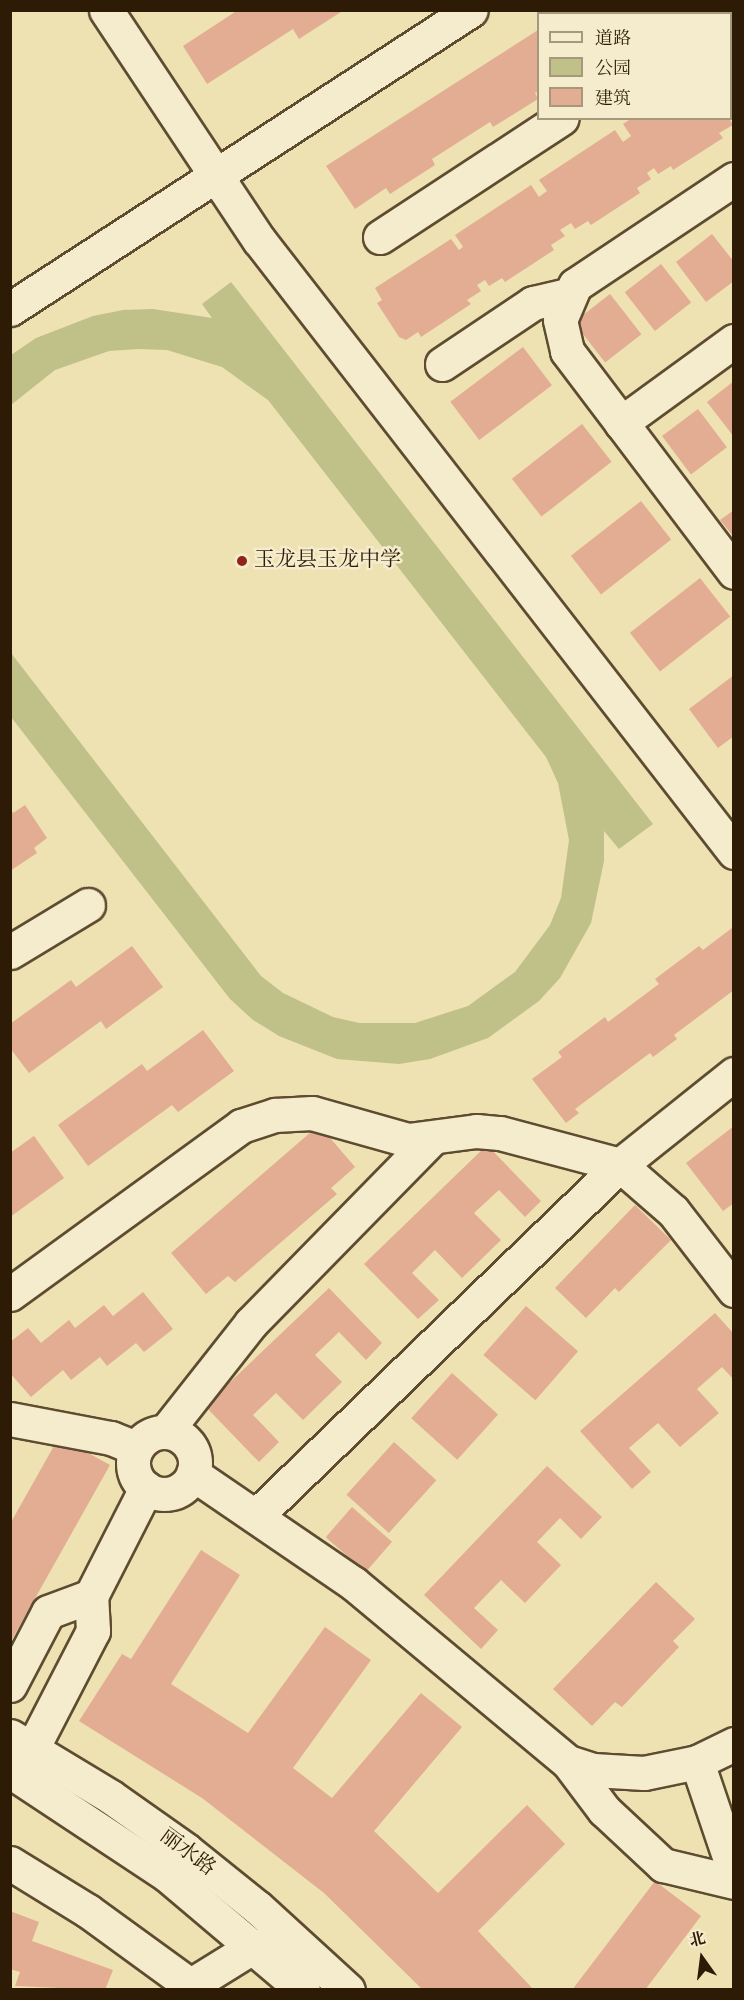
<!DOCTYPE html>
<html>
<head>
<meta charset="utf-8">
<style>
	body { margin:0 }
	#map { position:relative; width:744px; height:2000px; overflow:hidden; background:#eee1b2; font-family:Vollkorn,"Noto Serif SC",serif }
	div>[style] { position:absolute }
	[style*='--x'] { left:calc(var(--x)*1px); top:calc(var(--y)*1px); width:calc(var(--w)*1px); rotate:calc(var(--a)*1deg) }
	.green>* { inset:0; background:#bfc188 }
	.building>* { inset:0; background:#e3ad94; transform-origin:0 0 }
	.roads { filter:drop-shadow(2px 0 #5e4c31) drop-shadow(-2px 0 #5e4c31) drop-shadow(0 2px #5e4c31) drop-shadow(0 -2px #5e4c31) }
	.minor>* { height:33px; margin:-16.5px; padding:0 16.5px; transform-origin:16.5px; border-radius:16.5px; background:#f4eccd }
	.minor>.ring { margin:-16.5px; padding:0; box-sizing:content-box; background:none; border:33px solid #f4eccd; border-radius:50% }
	.dots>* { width:16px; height:16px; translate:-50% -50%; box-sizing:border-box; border:3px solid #f4eccd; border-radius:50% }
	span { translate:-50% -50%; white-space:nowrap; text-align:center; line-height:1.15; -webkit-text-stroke:5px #f4eccd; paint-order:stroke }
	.poi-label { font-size:21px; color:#2e1b06 }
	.left { translate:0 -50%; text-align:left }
	.street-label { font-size:21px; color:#2e1b06 }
	.frame { position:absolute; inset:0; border:12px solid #2e1b06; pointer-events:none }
	.legend { position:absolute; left:537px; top:12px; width:195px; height:108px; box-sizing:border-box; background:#f4eccd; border:2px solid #a5987d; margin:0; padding:8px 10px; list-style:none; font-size:18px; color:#2e1b06 }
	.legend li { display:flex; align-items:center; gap:12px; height:30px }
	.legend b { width:30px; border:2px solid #a5987d }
	.north { position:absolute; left:672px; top:1928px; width:60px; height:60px; -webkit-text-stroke:4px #f4eccd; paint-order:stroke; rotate:346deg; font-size:16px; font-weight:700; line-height:24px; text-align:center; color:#2e1b06 }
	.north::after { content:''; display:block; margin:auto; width:21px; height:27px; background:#2e1b06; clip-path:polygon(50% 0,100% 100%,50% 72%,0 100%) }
</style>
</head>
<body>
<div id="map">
	<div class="green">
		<div style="clip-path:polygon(231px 282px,653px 824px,619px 849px,604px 831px,604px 861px,591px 923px,560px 978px,539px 1001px,488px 1038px,430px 1059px,399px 1064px,337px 1059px,279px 1036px,253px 1020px,230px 999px,11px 717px,11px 653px,261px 976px,283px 993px,333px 1017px,359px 1023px,415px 1023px,468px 1006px,515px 972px,550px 925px,561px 898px,569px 840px,558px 783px,546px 757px,268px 400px,222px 367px,167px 350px,138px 349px,109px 351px,55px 370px,11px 405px,11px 355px,36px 338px,93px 316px,123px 310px,153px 309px,212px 318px,202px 304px)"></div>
	</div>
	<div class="building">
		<div style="clip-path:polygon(238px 10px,344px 10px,299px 39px,293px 29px,207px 84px,183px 46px)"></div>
		<div style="clip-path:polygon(569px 10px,664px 10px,564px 14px)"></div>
		<div style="clip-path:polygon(538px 30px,538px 91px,535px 93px,538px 99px,493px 127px,490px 122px,432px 159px,435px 165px,390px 194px,386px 188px,355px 209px,326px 166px)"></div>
		<div style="clip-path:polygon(632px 118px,729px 118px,733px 125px,719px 133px,723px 138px,673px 170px,671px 166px,658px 174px,654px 168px,647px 173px,651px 179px,637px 188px,640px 193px,591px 225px,588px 221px,575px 229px,571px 223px,560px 230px,565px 236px,551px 245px,554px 250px,505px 282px,502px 278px,489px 286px,485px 280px,477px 285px,481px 291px,467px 300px,471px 304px,421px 337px,418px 332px,406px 340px,399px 337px,377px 303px,382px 300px,375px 288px,451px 239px,459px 250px,463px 247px,455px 235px,531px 185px,539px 197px,547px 191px,539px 180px,615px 130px,623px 142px,631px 136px,623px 124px)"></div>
		<div style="clip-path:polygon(712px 234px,734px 262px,734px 281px,706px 302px,676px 262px)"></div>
		<div style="left:661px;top:264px;width:49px;height:46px;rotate:52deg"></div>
		<div style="left:610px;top:294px;width:51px;height:46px;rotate:52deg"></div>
		<div style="left:523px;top:347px;width:48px;height:91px;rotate:53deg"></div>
		<div style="clip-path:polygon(734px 381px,734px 437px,707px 402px)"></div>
		<div style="left:698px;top:409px;width:48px;height:45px;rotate:53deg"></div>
		<div style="left:582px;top:424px;width:48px;height:89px;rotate:52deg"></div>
		<div style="left:641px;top:501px;width:49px;height:89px;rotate:52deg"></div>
		<div style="clip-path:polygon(734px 510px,734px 537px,720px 520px)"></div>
		<div style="left:700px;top:578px;width:49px;height:89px;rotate:52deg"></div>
		<div style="clip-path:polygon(734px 675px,734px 736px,718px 748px,689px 709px)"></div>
		<div style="clip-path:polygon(25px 805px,47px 838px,34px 848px,37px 853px,10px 871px,10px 809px,13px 813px)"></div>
		<div style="clip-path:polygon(732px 928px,734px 990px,674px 1035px,677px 1039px,653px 1057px,650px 1053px,575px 1109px,579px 1113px,566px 1123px,532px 1079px,562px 1057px,558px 1052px,605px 1017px,608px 1022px,659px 984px,655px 979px,699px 946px,703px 950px)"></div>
		<div style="clip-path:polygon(132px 946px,163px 987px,106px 1029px,101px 1021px,29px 1073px,10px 1048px,10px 1024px,71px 980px,76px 987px)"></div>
		<div style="clip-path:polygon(203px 1030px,234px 1071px,178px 1112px,172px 1105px,88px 1166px,58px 1125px,142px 1064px,147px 1071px)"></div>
		<div style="clip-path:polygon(319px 1125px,355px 1167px,331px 1188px,337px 1194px,235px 1282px,228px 1276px,206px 1294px,171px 1253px)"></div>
		<div style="clip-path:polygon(734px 1126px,734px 1203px,723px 1211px,686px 1163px)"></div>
		<div style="clip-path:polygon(34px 1136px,64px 1178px,10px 1217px,10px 1153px)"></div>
		<div style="clip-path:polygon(487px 1145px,541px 1201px,525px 1217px,499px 1190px,474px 1213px,501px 1240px,462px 1278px,435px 1250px,412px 1273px,439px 1300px,418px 1319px,364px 1264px)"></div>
		<div style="clip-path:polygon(635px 1205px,671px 1240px,619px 1292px,615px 1288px,586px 1318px,555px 1288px)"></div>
		<div style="clip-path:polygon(329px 1288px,382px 1343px,366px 1360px,339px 1332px,315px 1355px,342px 1382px,303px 1420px,276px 1393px,253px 1415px,279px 1442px,259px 1462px,205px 1406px)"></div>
		<div style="clip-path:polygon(143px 1292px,173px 1329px,144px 1352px,136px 1343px,107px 1366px,100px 1357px,71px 1380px,63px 1370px,31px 1397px,10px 1373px,10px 1342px,28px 1328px,41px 1343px,69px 1320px,75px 1328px,104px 1305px,113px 1316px)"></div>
		<div style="left:526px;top:1306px;width:69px;height:65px;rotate:41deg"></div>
		<div style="clip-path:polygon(715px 1313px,734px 1334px,734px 1380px,722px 1367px,697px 1389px,719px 1413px,680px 1447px,658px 1423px,629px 1448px,651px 1472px,632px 1489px,580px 1431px)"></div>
		<div style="left:452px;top:1373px;width:62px;height:61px;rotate:42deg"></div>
		<div style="clip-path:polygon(59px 1437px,110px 1465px,10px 1643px,10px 1524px)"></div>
		<div style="left:394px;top:1442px;width:57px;height:71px;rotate:42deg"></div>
		<div style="clip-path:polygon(547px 1466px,602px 1517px,581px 1539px,560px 1518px,537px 1542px,561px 1565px,525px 1603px,501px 1580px,474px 1608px,498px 1630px,481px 1649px,424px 1595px)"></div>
		<div style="left:352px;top:1507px;width:53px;height:40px;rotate:41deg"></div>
		<div style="clip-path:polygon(201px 1550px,240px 1575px,171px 1684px,248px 1733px,325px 1627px,371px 1660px,293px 1768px,332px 1798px,421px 1693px,462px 1727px,374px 1831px,438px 1893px,527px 1805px,565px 1844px,478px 1931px,534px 1990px,423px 1990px,324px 1893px,202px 1798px,79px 1721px,122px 1654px,131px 1659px)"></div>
		<div style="clip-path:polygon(656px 1582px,695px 1619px,673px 1641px,679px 1647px,622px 1707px,615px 1702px,592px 1726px,553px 1689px)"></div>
		<div style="clip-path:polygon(655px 1881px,701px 1916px,645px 1990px,572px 1990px)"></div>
		<div style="clip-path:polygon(10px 1911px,39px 1922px,32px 1941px,113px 1970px,105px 1990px,15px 1986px,20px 1972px,10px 1969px)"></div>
	</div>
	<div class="roads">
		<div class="minor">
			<div style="--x:106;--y:10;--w:276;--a:56.4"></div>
			<div style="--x:259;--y:240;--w:775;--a:52.18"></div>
			<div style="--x:723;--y:14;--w:6;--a:-39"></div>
			<div style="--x:734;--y:179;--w:191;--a:146.3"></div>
			<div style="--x:575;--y:285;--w:38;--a:113"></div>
			<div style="--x:560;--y:320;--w:32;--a:77"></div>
			<div style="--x:567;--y:351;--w:277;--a:52.9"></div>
			<div style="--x:380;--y:237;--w:217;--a:-33.2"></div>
			<div style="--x:10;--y:309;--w:549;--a:-32.97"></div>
			<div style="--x:442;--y:364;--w:110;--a:-33.8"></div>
			<div style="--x:533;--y:303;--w:35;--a:-13"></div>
			<div style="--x:621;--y:423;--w:140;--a:-36"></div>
			<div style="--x:10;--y:952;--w:91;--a:-31.1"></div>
			<div style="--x:10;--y:1294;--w:286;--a:-36"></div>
			<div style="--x:241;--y:1126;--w:36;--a:-18"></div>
			<div style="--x:275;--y:1115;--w:37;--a:-3"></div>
			<div style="--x:312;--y:1113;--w:100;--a:15.7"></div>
			<div style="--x:408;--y:1140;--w:69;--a:-7.5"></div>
			<div style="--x:476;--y:1131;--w:24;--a:5"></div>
			<div style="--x:500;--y:1133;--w:124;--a:14.9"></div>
			<div style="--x:620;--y:1165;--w:70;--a:41"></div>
			<div style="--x:673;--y:1211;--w:100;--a:52.3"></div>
			<div style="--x:10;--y:1419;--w:103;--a:10.7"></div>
			<div style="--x:111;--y:1438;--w:27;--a:22"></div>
			<div style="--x:166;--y:1431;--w:137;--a:-51.8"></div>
			<div style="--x:251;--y:1323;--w:257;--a:-45.6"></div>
			<div class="ring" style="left:133px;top:1432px;width:29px;height:29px"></div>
			<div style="--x:193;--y:1474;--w:194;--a:34.3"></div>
			<div style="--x:353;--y:1583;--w:280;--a:39.8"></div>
			<div style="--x:568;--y:1762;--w:26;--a:18"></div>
			<div style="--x:593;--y:1770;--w:51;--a:3.4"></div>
			<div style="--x:644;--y:1773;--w:54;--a:-11.7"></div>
			<div style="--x:697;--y:1762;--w:41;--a:-25.9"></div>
			<div style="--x:257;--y:1515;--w:504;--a:-43.96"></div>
			<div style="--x:620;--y:1165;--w:146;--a:-38.6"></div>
			<div style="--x:10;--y:1685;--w:82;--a:-62.5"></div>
			<div style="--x:48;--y:1612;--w:46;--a:-20.4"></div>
			<div style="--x:10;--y:1736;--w:118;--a:31.1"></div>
			<div style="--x:111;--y:1797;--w:92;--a:35.2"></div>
			<div style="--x:186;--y:1850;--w:91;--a:38.8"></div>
			<div style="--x:257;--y:1907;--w:123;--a:42.4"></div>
			<div style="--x:33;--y:1747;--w:131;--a:-62.7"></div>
			<div style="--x:93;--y:1631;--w:35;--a:-93"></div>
			<div style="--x:91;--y:1596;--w:121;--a:-63"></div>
			<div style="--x:568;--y:1762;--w:60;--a:53.1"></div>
			<div style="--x:604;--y:1810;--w:81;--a:43"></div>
			<div style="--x:663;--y:1865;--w:73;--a:13.5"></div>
			<div style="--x:697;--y:1762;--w:115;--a:71.3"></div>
			<div style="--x:10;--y:1771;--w:188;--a:33.5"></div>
			<div style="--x:167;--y:1875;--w:178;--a:40.2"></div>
			<div style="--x:10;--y:1863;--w:92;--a:31.6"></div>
			<div style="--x:88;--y:1911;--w:126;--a:36"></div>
			<div style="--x:183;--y:1990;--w:84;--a:-31.8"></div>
		</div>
	</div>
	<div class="dots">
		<div style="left:242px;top:561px;background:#8f2418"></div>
	</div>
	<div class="poi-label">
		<span class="left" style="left:254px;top:561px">玉龙县玉龙中学</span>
	</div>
	<div class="street-label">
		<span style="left:187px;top:1853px;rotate:37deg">丽水路</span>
	</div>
	<div class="frame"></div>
	<ul class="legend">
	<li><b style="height:8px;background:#f4eccd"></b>道路</li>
	<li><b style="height:16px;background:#bfc188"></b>公园</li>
	<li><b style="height:16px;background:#e3ad94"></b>建筑</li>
	</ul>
	<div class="north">北</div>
</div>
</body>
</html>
